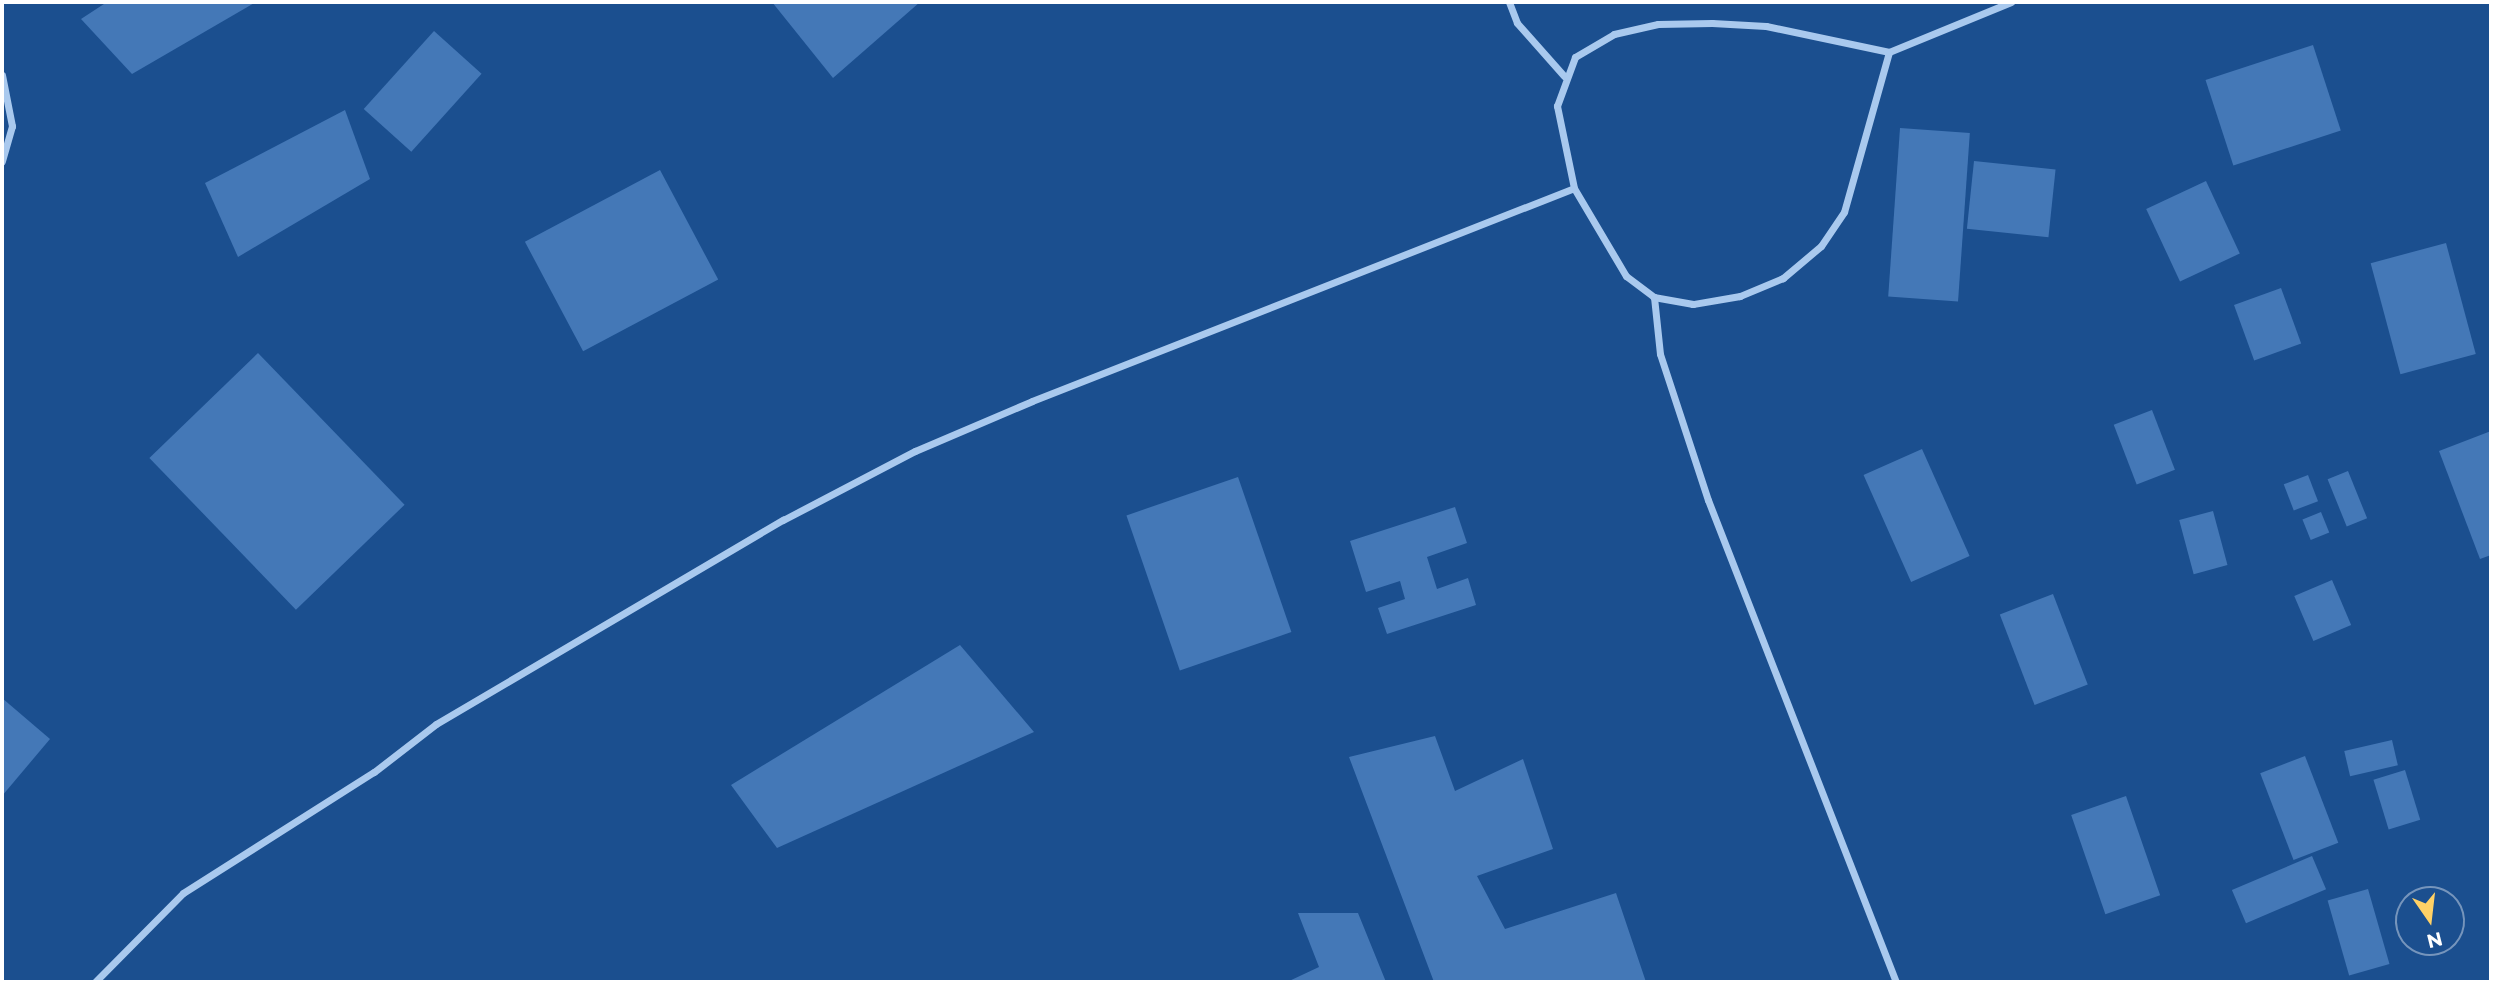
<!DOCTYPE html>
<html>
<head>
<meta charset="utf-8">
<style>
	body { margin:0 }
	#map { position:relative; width:2493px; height:984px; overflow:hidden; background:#1b4f8f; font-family:Montserrat,sans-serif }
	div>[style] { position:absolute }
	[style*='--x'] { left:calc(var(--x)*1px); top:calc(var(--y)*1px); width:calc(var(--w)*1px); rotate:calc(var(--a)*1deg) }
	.building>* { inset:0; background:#4478b7; transform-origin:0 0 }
	.street>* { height:7px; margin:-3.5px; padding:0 3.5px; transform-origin:3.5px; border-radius:3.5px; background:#a9c9ee }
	span { translate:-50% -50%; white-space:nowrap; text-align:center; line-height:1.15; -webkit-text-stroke:5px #1b4f8f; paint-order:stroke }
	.frame { position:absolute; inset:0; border:4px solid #fff; pointer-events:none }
	.north { position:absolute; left:2395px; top:886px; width:70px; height:70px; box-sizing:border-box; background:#1b4f8f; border:2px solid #7695bc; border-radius:50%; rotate:166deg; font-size:19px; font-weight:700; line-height:28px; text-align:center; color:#fff }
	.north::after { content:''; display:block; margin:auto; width:24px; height:32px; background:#ffd166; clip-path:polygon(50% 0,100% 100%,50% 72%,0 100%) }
</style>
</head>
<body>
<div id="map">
	<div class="building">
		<div style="clip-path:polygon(107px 2px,256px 2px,132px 74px,81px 19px)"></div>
		<div style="clip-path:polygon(772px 2px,920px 2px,833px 78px)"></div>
		<div style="left:434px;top:31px;width:64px;height:105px;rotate:42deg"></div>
		<div style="left:2313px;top:45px;width:90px;height:113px;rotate:72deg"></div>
		<div style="clip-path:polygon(345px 110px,370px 179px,238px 257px,205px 183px)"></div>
		<div style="left:1900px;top:128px;width:70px;height:169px;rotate:4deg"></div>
		<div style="left:1974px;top:161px;width:82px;height:68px;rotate:6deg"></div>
		<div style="left:660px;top:170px;width:124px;height:153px;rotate:62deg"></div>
		<div style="left:2206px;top:181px;width:80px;height:66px;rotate:65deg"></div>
		<div style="left:2446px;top:243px;width:115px;height:78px;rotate:75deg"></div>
		<div style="left:2281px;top:288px;width:59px;height:50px;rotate:70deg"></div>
		<div style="left:258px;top:353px;width:211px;height:151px;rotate:46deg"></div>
		<div style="left:2152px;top:410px;width:64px;height:41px;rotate:69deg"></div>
		<div style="clip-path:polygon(2491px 431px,2491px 555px,2480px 559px,2439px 451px)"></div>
		<div style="left:1922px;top:449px;width:117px;height:64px;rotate:66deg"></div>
		<div style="left:2348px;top:471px;width:51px;height:22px;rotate:68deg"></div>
		<div style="left:2308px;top:475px;width:28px;height:26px;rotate:69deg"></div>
		<div style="left:1238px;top:477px;width:164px;height:118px;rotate:71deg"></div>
		<div style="clip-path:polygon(1455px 507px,1467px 543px,1427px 557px,1437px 589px,1468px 578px,1476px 605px,1387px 634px,1378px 608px,1405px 599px,1400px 581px,1366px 592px,1350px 541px)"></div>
		<div style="left:2213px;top:511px;width:56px;height:35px;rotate:75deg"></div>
		<div style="left:2321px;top:512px;width:22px;height:20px;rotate:68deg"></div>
		<div style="left:2332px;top:580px;width:49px;height:41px;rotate:67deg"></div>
		<div style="left:2053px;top:594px;width:97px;height:57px;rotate:69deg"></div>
		<div style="clip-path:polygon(960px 645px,1034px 732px,777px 848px,731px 785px)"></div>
		<div style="clip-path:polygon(2px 698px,50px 739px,2px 796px)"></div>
		<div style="clip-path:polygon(1435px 736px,1455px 791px,1523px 759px,1553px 849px,1477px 876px,1505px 929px,1616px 893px,1646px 982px,1434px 982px,1349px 757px)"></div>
		<div style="left:2392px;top:740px;width:26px;height:49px;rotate:77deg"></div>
		<div style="left:2305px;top:756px;width:93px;height:48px;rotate:69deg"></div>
		<div style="left:2405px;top:770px;width:52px;height:33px;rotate:73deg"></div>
		<div style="left:2126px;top:796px;width:105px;height:58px;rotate:71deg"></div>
		<div style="left:2312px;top:856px;width:36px;height:87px;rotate:67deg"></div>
		<div style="left:2368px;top:889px;width:78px;height:42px;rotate:74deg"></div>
		<div style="clip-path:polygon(1298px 913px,1358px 913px,1386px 982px,1287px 982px,1319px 967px)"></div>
	</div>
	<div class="street">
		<div style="--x:1509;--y:2;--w:22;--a:69"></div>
		<div style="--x:1517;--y:23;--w:71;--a:48.4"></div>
		<div style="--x:1712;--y:23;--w:54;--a:3.2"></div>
		<div style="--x:1766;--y:26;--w:126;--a:11.9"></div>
		<div style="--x:1889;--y:52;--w:166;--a:105.7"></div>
		<div style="--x:1844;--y:212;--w:41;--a:124.1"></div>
		<div style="--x:1821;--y:246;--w:50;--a:139.9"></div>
		<div style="--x:1783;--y:278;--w:47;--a:157.3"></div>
		<div style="--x:1740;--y:296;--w:48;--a:170.3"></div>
		<div style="--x:1693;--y:304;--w:40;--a:-170"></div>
		<div style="--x:1654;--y:297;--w:35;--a:-143"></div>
		<div style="--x:1626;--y:276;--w:102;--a:-120.6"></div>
		<div style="--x:1574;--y:188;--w:84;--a:-101.7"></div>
		<div style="--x:1557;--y:106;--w:52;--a:-69.8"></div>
		<div style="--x:1575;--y:57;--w:45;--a:-30.5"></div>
		<div style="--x:1614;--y:34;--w:45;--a:-12.8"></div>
		<div style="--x:1658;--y:24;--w:54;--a:-1.1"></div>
		<div style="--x:1889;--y:52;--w:132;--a:-22.3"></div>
		<div style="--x:2;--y:75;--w:52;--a:78.9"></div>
		<div style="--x:12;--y:126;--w:37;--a:106"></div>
		<div style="--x:1654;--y:297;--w:57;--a:84"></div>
		<div style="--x:1660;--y:354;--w:154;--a:71.8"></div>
		<div style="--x:1708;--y:500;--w:517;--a:68.69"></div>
		<div style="--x:95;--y:982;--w:125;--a:-45.3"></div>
		<div style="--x:183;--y:893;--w:226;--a:-32.4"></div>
		<div style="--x:374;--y:772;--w:78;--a:-37.7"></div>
		<div style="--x:436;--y:724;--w:403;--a:-30.5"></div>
		<div style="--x:783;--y:520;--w:149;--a:-27.6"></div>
		<div style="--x:915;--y:451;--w:127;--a:-23.1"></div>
		<div style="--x:1032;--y:401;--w:582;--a:-21.45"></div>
	</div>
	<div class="frame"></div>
	<div class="north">N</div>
</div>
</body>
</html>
